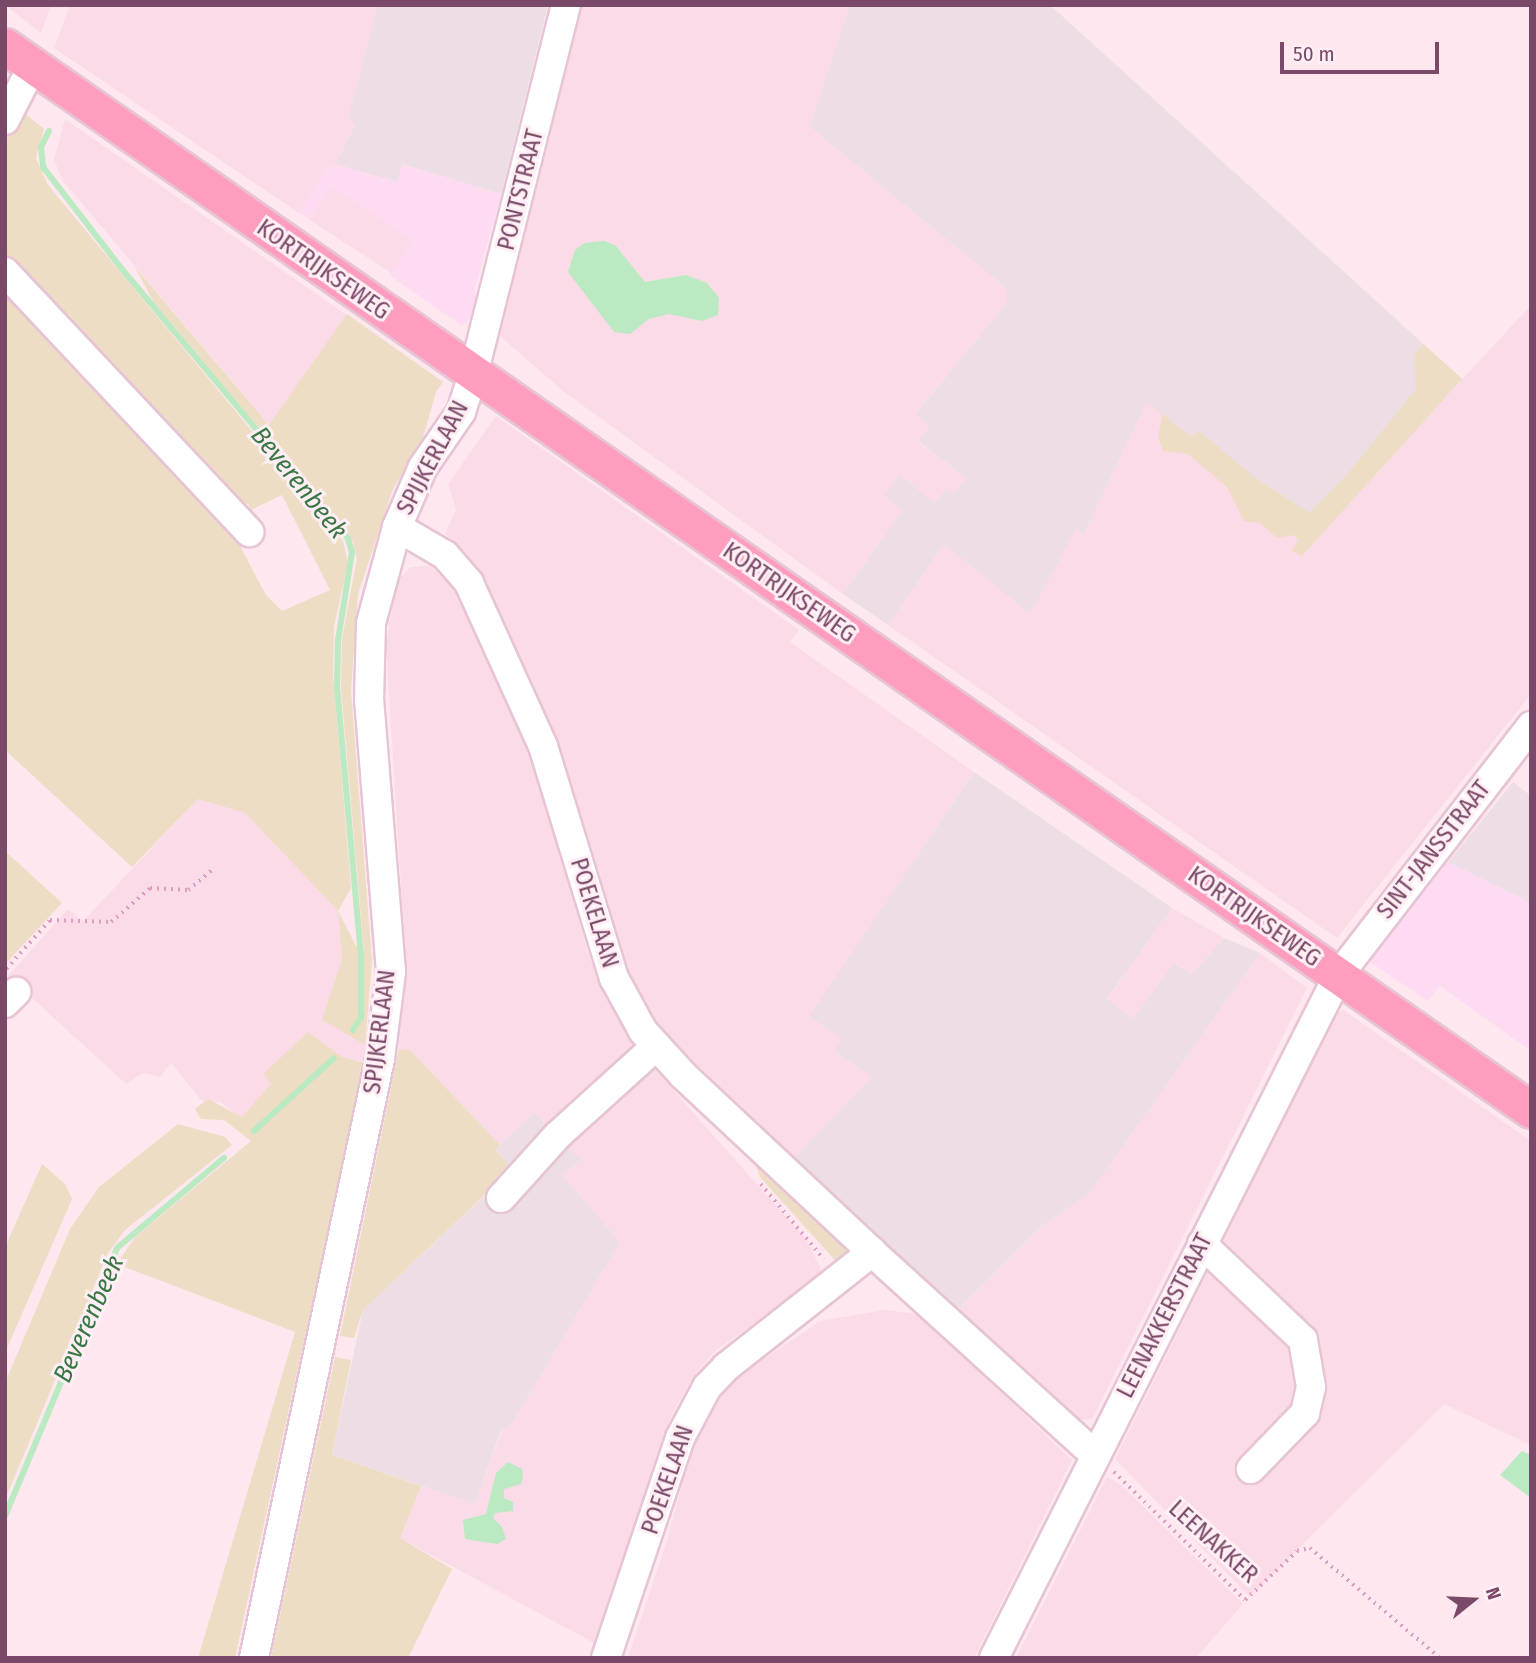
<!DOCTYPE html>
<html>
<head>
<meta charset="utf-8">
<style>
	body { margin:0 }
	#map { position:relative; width:1536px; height:1663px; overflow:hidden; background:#fee7ef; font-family:"Fira Sans Condensed",sans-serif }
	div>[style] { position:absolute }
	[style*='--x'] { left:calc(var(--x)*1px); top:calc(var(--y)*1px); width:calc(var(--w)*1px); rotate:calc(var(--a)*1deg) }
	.residential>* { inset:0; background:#fbdbe8; transform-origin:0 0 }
	.commercial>* { inset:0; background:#fedbf3 }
	.industrial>* { inset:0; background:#ecdee4 }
	.green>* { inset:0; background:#edddc4 }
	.water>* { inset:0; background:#bae9c2 }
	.stream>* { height:6px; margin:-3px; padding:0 3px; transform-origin:3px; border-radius:3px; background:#bae9c2 }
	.path>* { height:3.5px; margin-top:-1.75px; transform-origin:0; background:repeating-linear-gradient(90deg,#daa0c2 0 2px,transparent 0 7px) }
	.roads { filter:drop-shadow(2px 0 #e6c4d5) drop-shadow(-2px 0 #e6c4d5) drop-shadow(0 2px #e6c4d5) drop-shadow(0 -2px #e6c4d5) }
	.minor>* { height:28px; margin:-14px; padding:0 14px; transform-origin:14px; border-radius:14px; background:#fff }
	.major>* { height:35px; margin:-17.5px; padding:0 17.5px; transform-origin:17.5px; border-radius:17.5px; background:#ff9dbf }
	span { translate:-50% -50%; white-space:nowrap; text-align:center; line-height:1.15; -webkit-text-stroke:6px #ffeff5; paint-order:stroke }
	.street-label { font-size:24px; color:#794967 }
	.water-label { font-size:26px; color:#397845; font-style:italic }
	.frame { position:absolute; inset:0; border:7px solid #794967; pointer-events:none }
	.north { position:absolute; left:1438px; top:1565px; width:70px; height:70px; -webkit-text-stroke:5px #ffeff5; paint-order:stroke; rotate:72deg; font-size:19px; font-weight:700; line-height:28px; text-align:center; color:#794967 }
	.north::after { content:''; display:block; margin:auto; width:24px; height:32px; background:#794967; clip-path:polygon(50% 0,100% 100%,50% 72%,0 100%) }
	.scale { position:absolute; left:1280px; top:42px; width:159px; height:32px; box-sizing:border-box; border:4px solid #794967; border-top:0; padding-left:9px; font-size:21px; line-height:24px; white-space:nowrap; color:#794967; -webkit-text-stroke:5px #ffeff5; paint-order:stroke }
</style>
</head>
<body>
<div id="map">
	<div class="residential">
		<div style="clip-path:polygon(5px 5px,51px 5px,41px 33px)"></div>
		<div style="clip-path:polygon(70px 5px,378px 5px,348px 118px,355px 123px,335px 164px,328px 166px,299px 213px,54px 48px)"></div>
		<div style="clip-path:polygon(579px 5px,850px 5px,810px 127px,1006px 288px,1008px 303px,916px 412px,931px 426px,918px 442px,966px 478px,954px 494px,934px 504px,900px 476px,902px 511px,843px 594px,563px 391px,500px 336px)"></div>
		<div style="clip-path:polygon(65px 119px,443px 382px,436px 392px,423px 437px,393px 489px,371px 545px,63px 181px,54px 160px)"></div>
		<div style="left:331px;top:186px;width:99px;height:40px;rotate:33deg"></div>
		<div style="clip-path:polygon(1531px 305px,1531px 694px,1337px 938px,888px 625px,944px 544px,1030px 613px,1076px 527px,1084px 534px,1146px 403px,1317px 536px)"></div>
		<div style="clip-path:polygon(496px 416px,799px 630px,790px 642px,974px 772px,810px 1015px,843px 1039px,834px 1051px,872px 1077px,795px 1157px,672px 1041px,635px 990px,549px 720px,475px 565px,445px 533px,456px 510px,448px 484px)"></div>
		<div style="clip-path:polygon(430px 566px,459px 593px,528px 744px,587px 950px,605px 997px,635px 1048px,550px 1127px,535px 1112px,500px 1145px,410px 1050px,399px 1049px,405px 952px,386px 646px,396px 581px,411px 567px)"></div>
		<div style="clip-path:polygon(198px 799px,245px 813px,338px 911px,342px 959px,322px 1020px,365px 1045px,364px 1063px,342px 1057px,264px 1075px,271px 1084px,242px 1118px,220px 1102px,202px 1101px,171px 1063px,160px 1077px,143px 1073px,126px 1084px,8px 976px,68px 909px,83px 921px)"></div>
		<div style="clip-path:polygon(1172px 908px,1224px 938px,1192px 974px,1175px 963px,1133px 1019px,1107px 1000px)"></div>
		<div style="clip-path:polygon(1260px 953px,1307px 988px,1092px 1419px,1073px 1421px,957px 1311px,1040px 1227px,1089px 1194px)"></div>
		<div style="clip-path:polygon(1343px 1010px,1531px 1141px,1531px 1445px,1444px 1404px,1250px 1597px,1115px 1459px,1337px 1012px)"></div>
		<div style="clip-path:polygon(656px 1071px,806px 1239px,822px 1271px,819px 1279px,715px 1351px,694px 1375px,672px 1414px,596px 1644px,400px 1538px,421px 1486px,475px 1504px,502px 1430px,509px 1428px,620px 1242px,562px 1175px,566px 1145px,600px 1111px)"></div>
		<div style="clip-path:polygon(885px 1310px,918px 1314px,1072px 1460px,974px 1658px,628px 1658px,666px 1544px,698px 1425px,719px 1390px,820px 1321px)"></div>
		<div style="clip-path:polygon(1107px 1477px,1120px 1484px,1243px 1604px,1196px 1658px,1016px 1658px)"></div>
	</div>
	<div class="commercial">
		<div style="clip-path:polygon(335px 164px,396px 182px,401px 164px,501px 194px,475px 288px,476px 309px,467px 322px,461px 325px,389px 275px,413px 240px,381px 219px,331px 187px,309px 219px,299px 213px,328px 166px)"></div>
		<div style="clip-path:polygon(1448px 862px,1531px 903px,1531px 1051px,1440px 986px,1428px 1001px,1370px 962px)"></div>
	</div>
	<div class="industrial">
		<div style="clip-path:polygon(378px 5px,548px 5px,501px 194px,402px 164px,397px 182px,335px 164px,355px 124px,348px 118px)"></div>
		<div style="clip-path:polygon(850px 5px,1050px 5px,1462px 379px,1317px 536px,1146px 403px,1084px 534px,1076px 528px,1030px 614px,944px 544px,888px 625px,843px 594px,902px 511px,884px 495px,900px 475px,934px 503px,947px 489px,954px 494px,966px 478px,918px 441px,930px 426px,916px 413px,1007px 303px,1006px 288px,810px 127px)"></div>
		<div style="clip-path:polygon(974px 772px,1172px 908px,1107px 999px,1133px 1019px,1174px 963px,1192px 974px,1224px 938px,1260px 953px,1089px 1194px,1040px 1227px,957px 1311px,795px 1157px,872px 1077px,834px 1051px,842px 1039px,809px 1016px)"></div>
		<div style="clip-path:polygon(1513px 782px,1531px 796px,1531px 903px,1448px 862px)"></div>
		<div style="clip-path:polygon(635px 1048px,656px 1071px,600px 1111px,566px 1145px,580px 1160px,562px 1175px,620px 1242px,509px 1428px,501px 1430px,475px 1504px,332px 1455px,363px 1310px,512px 1170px,496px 1149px,535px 1112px,549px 1127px)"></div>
	</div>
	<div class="green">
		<div style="clip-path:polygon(evenodd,20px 110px,44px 129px,36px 158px,48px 185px,343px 541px,348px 563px,334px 626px,333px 675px,351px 888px,338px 911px,356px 946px,364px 951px,341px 688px,342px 639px,357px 558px,352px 539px,153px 301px,135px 267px,269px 425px,347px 314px,443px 382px,436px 392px,423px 437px,393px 489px,358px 594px,351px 691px,372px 961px,365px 1045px,322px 1020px,342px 959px,338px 911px,245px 813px,198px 799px,132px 867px,5px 750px,5px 143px,20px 110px,282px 495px,330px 590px,282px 611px,266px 595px,241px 548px,249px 539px,232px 519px,248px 503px,251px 510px,282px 495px)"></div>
		<div style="clip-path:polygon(1423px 344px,1462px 379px,1302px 556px,1291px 551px,1298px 541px,1294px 535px,1277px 538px,1260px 523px,1244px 521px,1227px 487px,1188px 454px,1163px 451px,1158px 436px,1163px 414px,1191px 437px,1199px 431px,1258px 480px,1310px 513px,1349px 472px,1416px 389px,1414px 355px)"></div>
		<div style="clip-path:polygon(5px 851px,62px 903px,6px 963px,5px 963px)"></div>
		<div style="clip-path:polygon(308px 1032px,342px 1057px,364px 1063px,235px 1658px,198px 1658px,295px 1332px,117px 1264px,135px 1237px,251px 1141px,224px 1120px,201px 1119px,195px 1109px,208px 1099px,242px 1117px,271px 1084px,263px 1074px)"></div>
		<div style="clip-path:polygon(399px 1049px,410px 1050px,500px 1145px,496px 1150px,512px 1169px,363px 1310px,354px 1338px,340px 1336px)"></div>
		<div style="clip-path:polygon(178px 1124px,225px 1137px,232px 1145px,125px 1230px,108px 1253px,5px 1500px,5px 1383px,70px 1229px,99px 1187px)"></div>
		<div style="clip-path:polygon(752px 1152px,848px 1246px,842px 1268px,760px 1177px)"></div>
		<div style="clip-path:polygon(42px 1164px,65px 1184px,72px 1199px,5px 1353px,5px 1247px)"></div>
		<div style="clip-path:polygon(335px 1357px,351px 1360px,332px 1455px,421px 1486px,400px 1538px,452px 1569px,408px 1658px,271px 1658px)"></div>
	</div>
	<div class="water">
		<div style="clip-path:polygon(604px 241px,615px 245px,645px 282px,686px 275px,707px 283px,719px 298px,718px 315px,702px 321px,669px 314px,649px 319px,630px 334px,614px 332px,568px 272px,575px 250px,585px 243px)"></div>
		<div style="clip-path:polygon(1522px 1451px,1531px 1455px,1531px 1498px,1500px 1475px)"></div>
		<div style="clip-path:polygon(508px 1462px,522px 1469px,523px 1477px,521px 1484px,504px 1489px,504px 1498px,513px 1502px,513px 1511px,495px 1513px,493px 1518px,502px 1527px,506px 1539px,497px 1544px,465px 1539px,463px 1520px,486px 1514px,496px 1473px)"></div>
	</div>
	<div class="stream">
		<div style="--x:49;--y:131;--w:18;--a:117"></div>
		<div style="--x:41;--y:147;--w:20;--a:84"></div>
		<div style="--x:43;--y:167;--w:128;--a:52.3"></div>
		<div style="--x:121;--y:268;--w:354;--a:50"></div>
		<div style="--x:348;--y:539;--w:14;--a:73"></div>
		<div style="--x:352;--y:552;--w:89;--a:99"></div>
		<div style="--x:338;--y:640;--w:47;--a:91.2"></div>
		<div style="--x:337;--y:687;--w:272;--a:84.9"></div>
		<div style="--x:361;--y:958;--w:59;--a:90"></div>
		<div style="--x:361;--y:1017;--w:15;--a:122"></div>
		<div style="--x:254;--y:1131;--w:108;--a:-42.4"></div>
		<div style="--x:5;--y:1516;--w:290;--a:-67.3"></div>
		<div style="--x:117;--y:1248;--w:140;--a:-40.1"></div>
	</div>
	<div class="path">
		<div style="--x:6;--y:969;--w:66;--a:-48.1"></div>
		<div style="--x:50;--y:920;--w:61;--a:1.9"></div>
		<div style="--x:111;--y:922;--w:52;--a:-41.1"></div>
		<div style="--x:150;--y:888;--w:38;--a:3"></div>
		<div style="--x:188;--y:890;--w:35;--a:-40"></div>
		<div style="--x:761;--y:1184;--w:98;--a:50"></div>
		<div style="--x:1114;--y:1472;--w:183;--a:44.3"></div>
		<div style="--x:1245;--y:1600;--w:71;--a:-43.3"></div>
		<div style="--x:1297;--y:1551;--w:13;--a:-13"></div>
		<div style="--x:1310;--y:1548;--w:170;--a:40.2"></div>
	</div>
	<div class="roads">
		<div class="minor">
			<div style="--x:5;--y:120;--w:62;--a:-63"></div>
			<div style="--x:5;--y:272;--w:357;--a:46.8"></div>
			<div style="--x:397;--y:527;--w:56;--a:30.3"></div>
			<div style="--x:445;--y:555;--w:37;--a:49"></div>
			<div style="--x:469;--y:583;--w:179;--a:65.6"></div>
			<div style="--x:543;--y:746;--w:243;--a:73"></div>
			<div style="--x:614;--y:978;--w:60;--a:61.3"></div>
			<div style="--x:643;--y:1031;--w:59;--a:47.7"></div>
			<div style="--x:683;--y:1075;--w:259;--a:43.1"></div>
			<div style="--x:872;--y:1252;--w:300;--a:42.3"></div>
			<div style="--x:5;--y:1003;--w:16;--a:-45"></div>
			<div style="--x:501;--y:1198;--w:85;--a:-47.9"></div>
			<div style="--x:558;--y:1135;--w:132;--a:-42.2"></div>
			<div style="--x:1202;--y:1244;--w:139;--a:43.5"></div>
			<div style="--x:1303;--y:1340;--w:48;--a:80.3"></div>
			<div style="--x:1311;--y:1387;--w:27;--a:103"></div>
			<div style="--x:1305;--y:1413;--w:78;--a:134"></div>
			<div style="--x:254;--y:1658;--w:612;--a:-78.12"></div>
			<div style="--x:380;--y:1059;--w:88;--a:-82.8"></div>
			<div style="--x:391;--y:972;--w:273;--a:-94.6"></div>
			<div style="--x:369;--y:700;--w:77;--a:-88.5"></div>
			<div style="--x:371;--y:623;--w:99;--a:-74.8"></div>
			<div style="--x:397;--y:527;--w:65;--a:-66.6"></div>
			<div style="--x:423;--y:467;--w:67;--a:-55.4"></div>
			<div style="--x:461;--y:412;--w:39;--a:-72"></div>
			<div style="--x:473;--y:375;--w:382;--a:-75.9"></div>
			<div style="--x:606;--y:1658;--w:232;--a:-71.4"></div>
			<div style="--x:680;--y:1438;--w:58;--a:-62.1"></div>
			<div style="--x:707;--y:1387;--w:28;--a:-46"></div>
			<div style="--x:726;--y:1367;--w:186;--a:-38.2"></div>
			<div style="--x:994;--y:1658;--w:764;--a:-63.23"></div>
			<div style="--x:1338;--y:976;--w:316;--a:-52.3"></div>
		</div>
		<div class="major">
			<div style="--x:5;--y:46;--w:1860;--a:34.89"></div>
		</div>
	</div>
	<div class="street-label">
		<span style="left:521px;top:190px;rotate:-76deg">PONTSTRAAT</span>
		<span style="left:323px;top:270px;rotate:35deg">KORTRIJKSEWEG</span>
		<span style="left:433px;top:458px;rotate:-62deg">SPIJKERLAAN</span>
		<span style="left:789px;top:593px;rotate:35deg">KORTRIJKSEWEG</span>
		<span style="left:1434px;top:850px;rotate:-52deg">SINT-JANSSTRAAT</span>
		<span style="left:594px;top:913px;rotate:73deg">POEKELAAN</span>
		<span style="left:1254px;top:917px;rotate:35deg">KORTRIJKSEWEG</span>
		<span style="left:380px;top:1032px;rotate:-83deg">SPIJKERLAAN</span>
		<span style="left:1165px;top:1316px;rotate:-63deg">LEENAKKERSTRAAT</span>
		<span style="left:668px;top:1480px;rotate:-71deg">POEKELAAN</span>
		<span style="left:1213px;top:1542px;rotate:42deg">LEENAKKER</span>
	</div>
	<div class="water-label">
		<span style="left:299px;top:483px;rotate:51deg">Beverenbeek</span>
		<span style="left:89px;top:1319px;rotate:-66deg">Beverenbeek</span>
	</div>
	<div class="frame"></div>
	<div class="north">N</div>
	<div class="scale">50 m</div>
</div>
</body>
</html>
